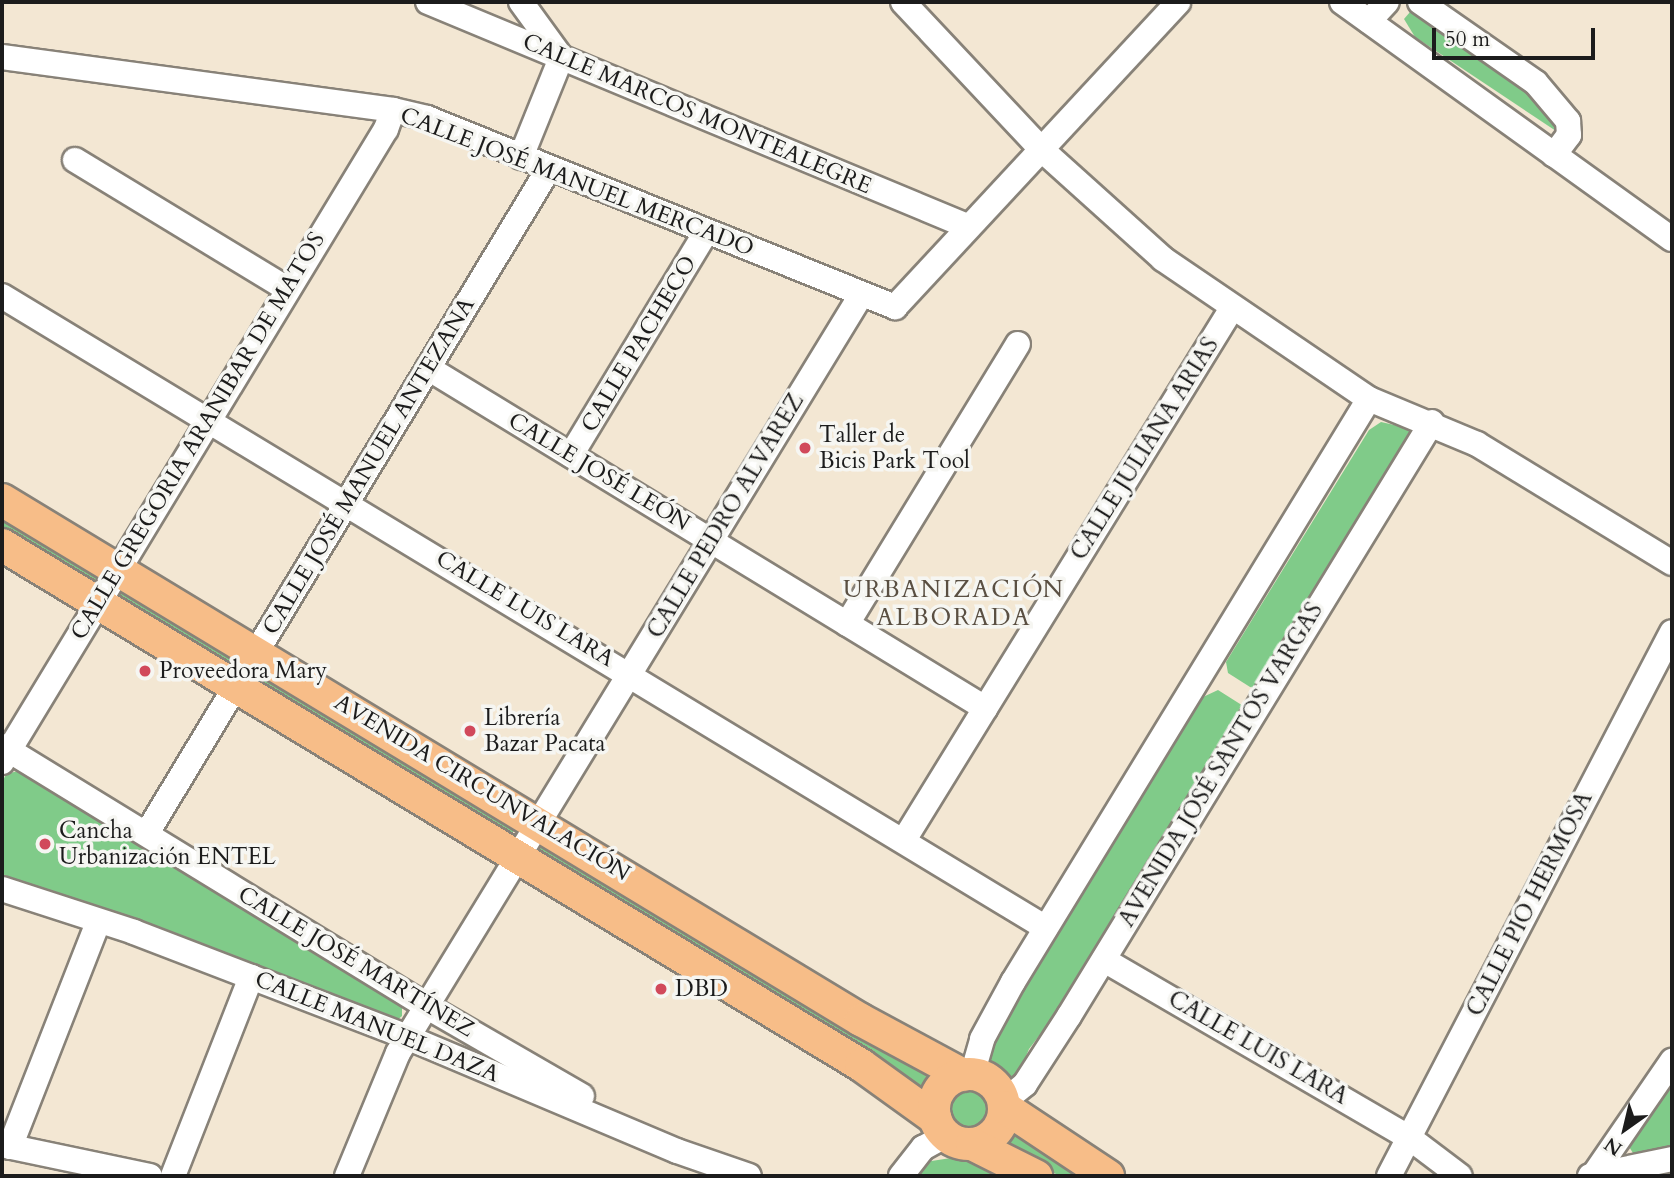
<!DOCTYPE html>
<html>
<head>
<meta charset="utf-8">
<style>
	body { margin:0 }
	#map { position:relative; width:1674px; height:1178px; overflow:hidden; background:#f3e7d3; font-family:Cardo,serif }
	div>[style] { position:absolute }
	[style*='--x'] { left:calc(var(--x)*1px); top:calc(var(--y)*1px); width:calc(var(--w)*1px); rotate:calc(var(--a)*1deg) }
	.green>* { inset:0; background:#80cb89; transform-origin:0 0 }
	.round { border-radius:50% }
	.roads { filter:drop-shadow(2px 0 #888278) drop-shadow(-2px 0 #888278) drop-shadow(0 2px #888278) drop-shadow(0 -2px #888278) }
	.minor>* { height:24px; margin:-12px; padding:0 12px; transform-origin:12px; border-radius:12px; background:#fff }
	.major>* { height:32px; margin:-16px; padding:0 16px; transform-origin:16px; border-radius:16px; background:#f7bd88 }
	.major>.ring { margin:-16px; padding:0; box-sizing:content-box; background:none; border:32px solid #f7bd88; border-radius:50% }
	.dots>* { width:19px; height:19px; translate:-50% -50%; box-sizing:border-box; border:4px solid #f6f6f2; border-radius:50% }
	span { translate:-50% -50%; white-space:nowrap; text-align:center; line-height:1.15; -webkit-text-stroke:7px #f6f6f2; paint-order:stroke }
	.street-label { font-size:23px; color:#1c1c1c }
	.poi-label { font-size:23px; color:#1c1c1c }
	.left { translate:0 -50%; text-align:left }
	.neighbourhood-label { font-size:24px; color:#5a4f42; letter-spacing:2px }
	.frame { position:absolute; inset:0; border:4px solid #1c1c1c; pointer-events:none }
	.north { position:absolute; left:1590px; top:1094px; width:70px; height:70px; -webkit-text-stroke:5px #f6f6f2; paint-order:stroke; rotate:214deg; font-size:19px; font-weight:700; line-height:28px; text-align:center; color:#1c1c1c }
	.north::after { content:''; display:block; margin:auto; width:24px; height:32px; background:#1c1c1c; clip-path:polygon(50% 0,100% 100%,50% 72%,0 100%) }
	.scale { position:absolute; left:1432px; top:28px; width:163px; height:32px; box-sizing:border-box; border:4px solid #1c1c1c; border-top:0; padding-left:9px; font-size:21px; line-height:24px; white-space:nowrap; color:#1c1c1c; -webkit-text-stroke:5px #f6f6f2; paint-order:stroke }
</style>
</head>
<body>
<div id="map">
	<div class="green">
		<div style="clip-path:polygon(1410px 12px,1419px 12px,1550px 111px,1559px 133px,1415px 37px,1404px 19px)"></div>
		<div style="clip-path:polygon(1381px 422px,1412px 429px,1414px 438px,1255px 688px,1250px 687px,1228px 673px,1226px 662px,1369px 430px)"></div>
		<div style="left:2px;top:513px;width:118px;height:17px;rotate:31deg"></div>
		<div style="left:123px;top:587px;width:133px;height:13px;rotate:30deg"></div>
		<div style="left:264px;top:670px;width:297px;height:13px;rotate:31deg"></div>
		<div style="clip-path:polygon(1218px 690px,1248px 709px,1152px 853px,1121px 905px,1112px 930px,1106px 932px,1068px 998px,1029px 1049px,1013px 1088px,997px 1077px,991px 1066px,991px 1043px,1203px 697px)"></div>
		<div style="clip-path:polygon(18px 771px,402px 1000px,402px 1016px,395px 1022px,2px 874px,2px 783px,6px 774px)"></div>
		<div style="clip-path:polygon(541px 837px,936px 1074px,922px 1095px,893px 1069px,534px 848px)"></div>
		<div style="clip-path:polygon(1672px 1079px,1672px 1151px,1636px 1158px,1628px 1145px)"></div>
		<div class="round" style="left:948px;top:1088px;width:42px;height:42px"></div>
		<div style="clip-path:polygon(1013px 1133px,1081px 1176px,1059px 1176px,1006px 1143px)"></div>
		<div style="clip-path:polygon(951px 1158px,977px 1161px,1010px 1176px,914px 1176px,925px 1162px)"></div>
	</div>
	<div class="roads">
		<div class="minor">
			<div style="--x:428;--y:2;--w:584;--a:22.57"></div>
			<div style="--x:521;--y:2;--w:68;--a:54"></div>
			<div style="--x:903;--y:2;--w:202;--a:46.8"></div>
			<div style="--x:1041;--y:149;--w:164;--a:42"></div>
			<div style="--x:1163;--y:259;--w:249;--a:34.2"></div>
			<div style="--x:1369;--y:399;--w:117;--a:22.6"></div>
			<div style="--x:1477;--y:444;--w:228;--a:31.4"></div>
			<div style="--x:1342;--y:2;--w:406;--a:35.7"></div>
			<div style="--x:1420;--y:2;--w:141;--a:34.9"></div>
			<div style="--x:1536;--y:83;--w:50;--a:49.9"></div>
			<div style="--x:1568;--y:121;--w:14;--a:86"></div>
			<div style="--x:1569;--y:135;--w:25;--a:127"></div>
			<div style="--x:1369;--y:21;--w:26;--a:-47"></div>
			<div style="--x:2;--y:57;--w:395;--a:7.7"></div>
			<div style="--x:393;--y:110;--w:35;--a:13"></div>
			<div style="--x:427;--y:118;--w:505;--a:21.99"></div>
			<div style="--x:895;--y:307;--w:416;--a:-47.1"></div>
			<div style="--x:521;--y:157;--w:107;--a:-68"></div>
			<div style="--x:75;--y:160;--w:248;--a:31.3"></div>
			<div style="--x:2;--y:296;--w:1220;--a:31.19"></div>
			<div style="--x:428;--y:368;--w:653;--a:31.4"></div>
			<div style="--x:571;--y:455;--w:261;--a:-58.8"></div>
			<div style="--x:847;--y:624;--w:328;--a:-58.6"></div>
			<div style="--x:2;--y:746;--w:497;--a:31.5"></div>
			<div style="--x:426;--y:1006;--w:180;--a:30"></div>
			<div style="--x:2;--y:762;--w:740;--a:-58.76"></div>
			<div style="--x:386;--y:129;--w:20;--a:-70"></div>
			<div style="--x:147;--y:833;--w:775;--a:-58.83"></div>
			<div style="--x:904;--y:840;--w:625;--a:-58.34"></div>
			<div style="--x:2;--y:889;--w:139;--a:18"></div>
			<div style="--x:134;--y:932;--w:292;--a:21"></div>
			<div style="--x:407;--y:1037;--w:293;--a:22.9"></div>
			<div style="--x:677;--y:1151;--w:76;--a:19.1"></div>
			<div style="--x:1104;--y:960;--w:355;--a:30.2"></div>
			<div style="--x:1411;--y:1139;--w:61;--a:37.1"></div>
			<div style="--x:972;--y:1075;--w:37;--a:-74"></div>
			<div style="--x:982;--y:1039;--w:65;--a:-61.5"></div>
			<div style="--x:1013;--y:982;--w:683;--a:-58.59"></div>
			<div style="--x:1003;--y:1102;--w:28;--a:-39"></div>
			<div style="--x:1025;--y:1084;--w:81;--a:-57.1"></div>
			<div style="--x:1069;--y:1016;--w:696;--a:-58.57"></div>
			<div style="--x:2;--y:1145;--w:151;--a:11.8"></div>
			<div style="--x:10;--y:1147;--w:241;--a:-68.6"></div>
			<div style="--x:173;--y:1176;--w:214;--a:-68.6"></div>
			<div style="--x:347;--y:1176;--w:133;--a:-67.5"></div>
			<div style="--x:398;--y:1053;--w:888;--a:-58.58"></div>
			<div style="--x:901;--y:1176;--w:36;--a:-52"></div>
			<div style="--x:923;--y:1148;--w:26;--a:-29"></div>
			<div style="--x:1389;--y:1176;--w:613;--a:-62.52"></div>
			<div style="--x:1590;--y:1176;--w:84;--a:-11.7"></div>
			<div style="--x:1593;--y:1176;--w:140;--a:-55.5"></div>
		</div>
		<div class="major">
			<div style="--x:2;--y:500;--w:1004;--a:31.19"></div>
			<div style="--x:861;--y:1020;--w:116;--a:28.3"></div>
			<div style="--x:2;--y:545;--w:1004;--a:31.19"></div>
			<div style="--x:861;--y:1065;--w:92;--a:35.8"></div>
			<div class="ring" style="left:934px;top:1074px;width:38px;height:38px"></div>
			<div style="--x:1004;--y:1107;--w:125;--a:33.6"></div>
			<div style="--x:972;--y:1144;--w:72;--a:26.6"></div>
		</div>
	</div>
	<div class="dots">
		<div style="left:805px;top:448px;background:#d1495b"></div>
		<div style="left:145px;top:671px;background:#d1495b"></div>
		<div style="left:470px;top:731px;background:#d1495b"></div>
		<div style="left:45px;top:844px;background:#d1495b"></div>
		<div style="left:661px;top:989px;background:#d1495b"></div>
	</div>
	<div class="street-label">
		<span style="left:697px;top:114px;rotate:23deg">CALLE MARCOS MONTEALEGRE</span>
		<span style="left:577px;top:182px;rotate:21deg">CALLE JOSÉ MANUEL MERCADO</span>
		<span style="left:639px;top:344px;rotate:-59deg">CALLE PACHECO</span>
		<span style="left:198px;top:436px;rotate:-59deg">CALLE GREGORIA ARANIBAR DE MATOS</span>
		<span style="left:1145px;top:449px;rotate:-58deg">CALLE JULIANA ARIAS</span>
		<span style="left:369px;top:466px;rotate:-59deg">CALLE JOSÉ MANUEL ANTEZANA</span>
		<span style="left:599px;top:472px;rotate:31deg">CALLE JOSÉ LEÓN</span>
		<span style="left:726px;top:516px;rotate:-59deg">CALLE PEDRO ALVAREZ</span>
		<span style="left:525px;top:609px;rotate:31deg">CALLE LUIS LARA</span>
		<span style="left:1221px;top:765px;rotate:-59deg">AVENIDA JOSÉ SANTOS VARGAS</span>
		<span style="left:482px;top:788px;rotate:31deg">AVENIDA CIRCUNVALACIÓN</span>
		<span style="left:1530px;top:904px;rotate:-63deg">CALLE PIO HERMOSA</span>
		<span style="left:356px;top:962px;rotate:31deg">CALLE JOSÉ MARTÍNEZ</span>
		<span style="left:377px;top:1027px;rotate:22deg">CALLE MANUEL DAZA</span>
		<span style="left:1258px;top:1048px;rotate:30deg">CALLE LUIS LARA</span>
	</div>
	<div class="poi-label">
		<span class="left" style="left:819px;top:448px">Taller de<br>Bicis Park Tool</span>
		<span class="left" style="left:159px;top:671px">Proveedora Mary</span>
		<span class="left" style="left:484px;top:731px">Librería<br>Bazar Pacata</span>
		<span class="left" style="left:59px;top:844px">Cancha<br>Urbanización ENTEL</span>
		<span class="left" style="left:675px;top:989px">DBD</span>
	</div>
	<div class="neighbourhood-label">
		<span style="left:954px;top:604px">URBANIZACIÓN<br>ALBORADA</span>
	</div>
	<div class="frame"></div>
	<div class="north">N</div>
	<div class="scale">50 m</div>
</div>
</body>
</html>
